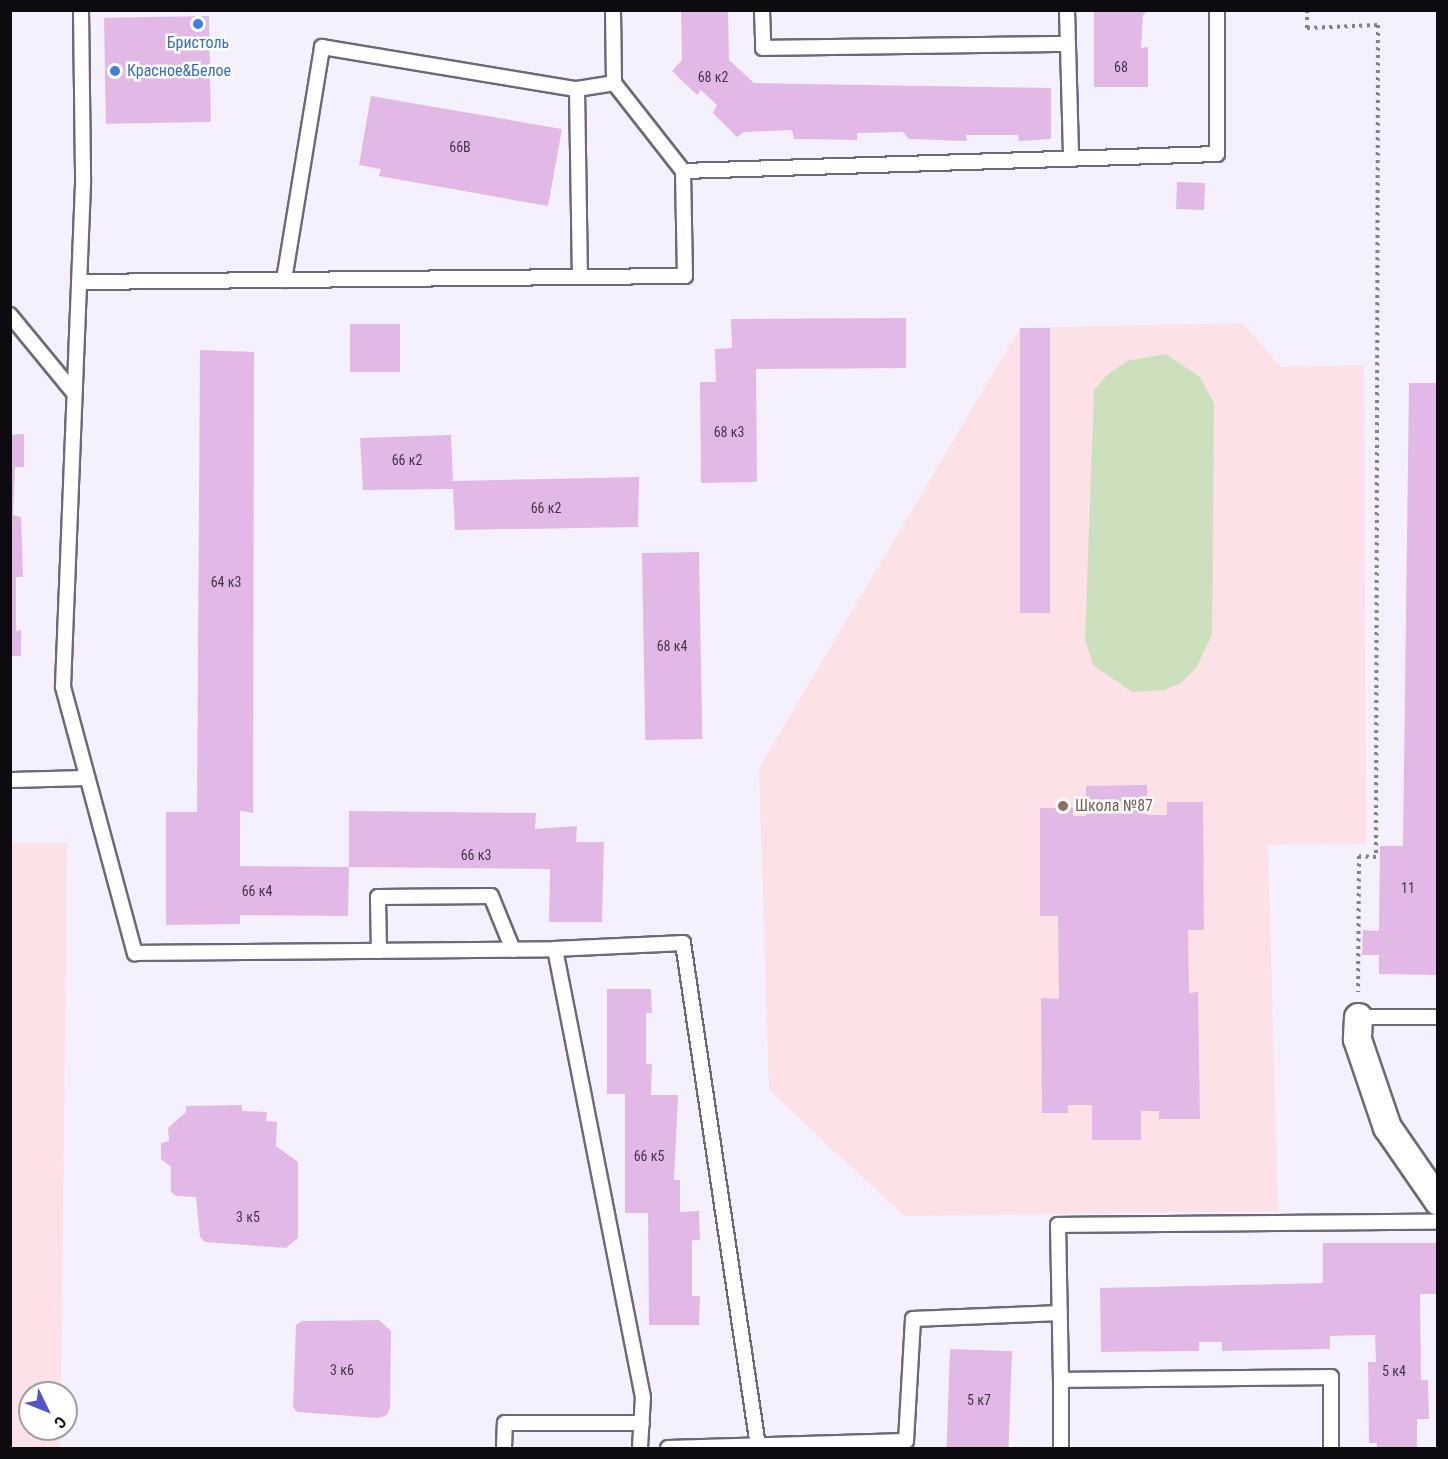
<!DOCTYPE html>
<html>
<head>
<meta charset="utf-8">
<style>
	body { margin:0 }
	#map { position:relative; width:1448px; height:1459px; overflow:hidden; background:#f5f0fe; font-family:"Roboto Condensed",sans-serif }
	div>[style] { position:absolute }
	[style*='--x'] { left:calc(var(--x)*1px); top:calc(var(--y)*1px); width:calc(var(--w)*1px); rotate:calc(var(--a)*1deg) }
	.education>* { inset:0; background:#fce1e6 }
	.green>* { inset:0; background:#cde0bd }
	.building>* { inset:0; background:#e2b9e6; transform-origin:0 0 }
	.path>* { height:4px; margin-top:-2px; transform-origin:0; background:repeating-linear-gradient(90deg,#85818b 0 3px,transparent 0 7.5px) }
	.roads { filter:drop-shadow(2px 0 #6e6975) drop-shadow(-2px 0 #6e6975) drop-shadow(0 2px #6e6975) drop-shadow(0 -2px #6e6975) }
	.lane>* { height:14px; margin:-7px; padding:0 7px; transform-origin:7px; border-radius:7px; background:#fff }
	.street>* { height:27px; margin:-13.5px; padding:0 13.5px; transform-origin:13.5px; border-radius:13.5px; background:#fff }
	.dots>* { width:16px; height:16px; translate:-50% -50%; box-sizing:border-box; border:3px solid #fff; border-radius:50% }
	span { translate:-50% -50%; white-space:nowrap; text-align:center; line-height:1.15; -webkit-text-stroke:5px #fff; paint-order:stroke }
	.number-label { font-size:14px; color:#423646 }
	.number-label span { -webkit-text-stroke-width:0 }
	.shop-label { font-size:16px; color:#366cbe }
	.left { translate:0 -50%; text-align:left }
	.education-label { font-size:16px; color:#785e54 }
	.frame { position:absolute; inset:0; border:12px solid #0d0b10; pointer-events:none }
	.north { position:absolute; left:18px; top:1381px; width:60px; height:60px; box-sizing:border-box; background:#fff; border:2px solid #9e9d9f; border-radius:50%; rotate:133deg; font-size:16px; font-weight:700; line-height:24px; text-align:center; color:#0d0b10 }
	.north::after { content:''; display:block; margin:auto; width:21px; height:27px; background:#5354cb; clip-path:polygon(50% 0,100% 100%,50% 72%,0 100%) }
</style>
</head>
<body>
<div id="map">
	<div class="education">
		<div style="clip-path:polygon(1242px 323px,1281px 367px,1364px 365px,1366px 844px,1268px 845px,1278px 1211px,904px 1216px,769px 1090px,759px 768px,1020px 328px)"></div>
		<div style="clip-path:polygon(11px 843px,67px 843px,61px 1393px,30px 1393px,30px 1429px,60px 1429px,60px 1448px,11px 1448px)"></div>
	</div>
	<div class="green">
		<div style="clip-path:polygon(1166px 354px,1200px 377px,1214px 403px,1212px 635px,1196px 668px,1181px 683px,1165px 690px,1132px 692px,1093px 665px,1085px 639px,1094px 390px,1107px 375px,1127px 361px)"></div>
	</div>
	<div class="building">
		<div style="clip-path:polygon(681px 10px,728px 10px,729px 60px,754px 83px,1051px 88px,1051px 139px,1019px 141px,1018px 135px,966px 135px,967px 141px,909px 139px,903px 132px,857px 133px,857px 140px,794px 139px,792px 130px,744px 132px,737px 137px,713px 113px,717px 105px,701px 90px,697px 95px,672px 71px,682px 60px)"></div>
		<div style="clip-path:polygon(1094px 10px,1149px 10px,1143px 15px,1141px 48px,1148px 47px,1148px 87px,1094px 87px)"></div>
		<div style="left:209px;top:16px;width:106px;height:105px;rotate:89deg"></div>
		<div style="clip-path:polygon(371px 96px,562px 129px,548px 206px,379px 176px,381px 169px,359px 165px)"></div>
		<div style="left:1177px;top:182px;width:28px;height:27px;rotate:2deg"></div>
		<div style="clip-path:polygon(906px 318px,906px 368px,756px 369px,757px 482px,701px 483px,700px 382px,716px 382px,715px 349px,732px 348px,731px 319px)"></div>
		<div style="left:350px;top:324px;width:50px;height:48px"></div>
		<div style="left:1020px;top:328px;width:30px;height:285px"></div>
		<div style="clip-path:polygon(200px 350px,254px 352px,253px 813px,240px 811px,240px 866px,349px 867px,348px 916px,240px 915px,240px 924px,166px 925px,166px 812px,197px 812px)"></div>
		<div style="clip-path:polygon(1409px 383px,1438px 383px,1438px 975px,1379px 974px,1379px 955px,1362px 955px,1363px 930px,1379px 931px,1380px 846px,1403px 846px)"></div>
		<div style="clip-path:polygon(24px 434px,24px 467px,15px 467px,13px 515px,21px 517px,23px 577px,16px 577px,16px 631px,21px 630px,21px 656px,10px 656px,10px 435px)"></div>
		<div style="clip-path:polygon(451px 435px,453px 481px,639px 477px,638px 527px,455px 530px,453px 489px,363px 490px,360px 438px)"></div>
		<div style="left:699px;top:552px;width:187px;height:57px;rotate:89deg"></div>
		<div style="clip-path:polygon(1147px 785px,1147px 815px,1167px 815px,1167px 802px,1203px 802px,1204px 930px,1188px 930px,1189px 993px,1198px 992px,1200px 1119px,1159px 1119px,1159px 1111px,1141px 1111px,1141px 1140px,1092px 1140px,1092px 1105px,1068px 1105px,1068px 1113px,1042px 1113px,1041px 998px,1059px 999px,1058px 916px,1040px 916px,1040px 808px,1073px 808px,1073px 816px,1086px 816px,1086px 786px)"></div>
		<div style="clip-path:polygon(349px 811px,536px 813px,535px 829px,577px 826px,576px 842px,604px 842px,602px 922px,549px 922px,550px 869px,349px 867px)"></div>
		<div style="clip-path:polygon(607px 989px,651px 989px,652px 1013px,646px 1013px,646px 1064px,652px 1064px,651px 1095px,678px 1095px,674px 1180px,680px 1180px,680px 1212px,699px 1211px,700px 1240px,692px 1240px,692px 1296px,700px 1296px,699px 1325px,649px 1325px,648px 1213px,625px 1213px,625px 1094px,607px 1094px)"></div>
		<div style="clip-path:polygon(242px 1105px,242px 1111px,267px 1112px,266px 1121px,277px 1122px,276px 1146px,298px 1162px,298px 1238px,286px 1248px,205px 1242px,200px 1237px,196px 1197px,176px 1196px,171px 1192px,171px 1167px,161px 1159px,161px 1143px,169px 1141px,168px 1128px,186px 1112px,186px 1106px)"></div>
		<div style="clip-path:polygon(1323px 1243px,1438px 1243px,1438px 1294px,1420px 1294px,1421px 1380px,1428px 1380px,1429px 1419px,1417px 1419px,1417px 1448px,1377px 1448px,1377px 1443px,1369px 1443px,1368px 1362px,1376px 1362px,1375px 1335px,1330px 1336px,1330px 1349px,1222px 1351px,1222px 1342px,1199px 1342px,1199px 1351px,1101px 1352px,1100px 1288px,1323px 1283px)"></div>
		<div style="clip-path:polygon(379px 1320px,391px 1331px,390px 1408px,387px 1415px,378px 1418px,297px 1412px,293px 1407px,296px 1325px,302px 1321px)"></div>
		<div style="left:950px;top:1349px;width:62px;height:99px;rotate:2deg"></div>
	</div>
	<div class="path">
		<div style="--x:1307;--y:10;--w:18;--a:90"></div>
		<div style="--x:1307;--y:28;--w:71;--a:-2.4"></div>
		<div style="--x:1378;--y:25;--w:832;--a:90.14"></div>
		<div style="--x:1376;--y:857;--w:17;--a:-177"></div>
		<div style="--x:1359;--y:856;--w:136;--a:90.4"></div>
	</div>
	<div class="roads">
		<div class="lane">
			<div style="--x:81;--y:10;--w:174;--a:89.3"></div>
			<div style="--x:83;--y:184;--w:503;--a:92.28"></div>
			<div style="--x:63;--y:687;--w:276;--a:74.9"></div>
			<div style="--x:135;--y:953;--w:420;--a:-0.5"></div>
			<div style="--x:555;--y:949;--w:457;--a:78.9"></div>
			<div style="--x:643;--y:1397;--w:51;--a:93.4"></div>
			<div style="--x:613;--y:10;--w:73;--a:89.2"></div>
			<div style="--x:614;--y:83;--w:112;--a:51.9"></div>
			<div style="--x:762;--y:10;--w:38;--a:88"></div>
			<div style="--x:763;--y:48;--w:305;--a:-0.8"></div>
			<div style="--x:1067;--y:10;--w:147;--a:88.4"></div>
			<div style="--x:577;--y:89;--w:37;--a:-9"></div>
			<div style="--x:284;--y:280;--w:236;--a:-80.7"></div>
			<div style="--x:322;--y:47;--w:258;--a:9.4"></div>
			<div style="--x:577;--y:89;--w:186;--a:89.1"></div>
			<div style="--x:79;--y:282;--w:606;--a:-0.57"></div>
			<div style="--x:685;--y:276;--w:105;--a:-91.1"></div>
			<div style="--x:683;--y:171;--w:534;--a:-1.82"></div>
			<div style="--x:1217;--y:154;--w:144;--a:-90"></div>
			<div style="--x:10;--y:315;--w:101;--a:50.6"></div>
			<div style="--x:10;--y:780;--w:77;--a:-1.5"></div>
			<div style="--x:555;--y:949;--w:128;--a:-2.7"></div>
			<div style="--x:683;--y:943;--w:509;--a:81.52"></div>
			<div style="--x:379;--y:951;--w:54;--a:-91.1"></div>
			<div style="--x:378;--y:897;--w:113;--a:-0.5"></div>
			<div style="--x:491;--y:896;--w:58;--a:67.8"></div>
			<div style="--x:1358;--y:1017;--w:80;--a:0"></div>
			<div style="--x:1061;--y:1380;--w:68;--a:90"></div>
			<div style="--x:504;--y:1448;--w:25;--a:-88"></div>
			<div style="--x:505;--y:1423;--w:137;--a:0"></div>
			<div style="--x:668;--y:1448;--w:238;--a:-1.7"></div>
			<div style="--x:906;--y:1441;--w:122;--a:-86.7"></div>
			<div style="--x:913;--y:1319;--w:147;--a:-2.3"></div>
			<div style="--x:1331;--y:1448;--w:71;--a:-90"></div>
			<div style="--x:1331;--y:1377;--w:270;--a:179.4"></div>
			<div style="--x:1061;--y:1380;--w:155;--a:-91.1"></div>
			<div style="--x:1058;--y:1225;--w:380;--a:-0.5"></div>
		</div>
		<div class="street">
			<div style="--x:1358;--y:1017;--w:22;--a:93"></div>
			<div style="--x:1357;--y:1039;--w:93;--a:71.2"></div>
			<div style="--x:1387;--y:1127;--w:90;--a:55.4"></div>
		</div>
	</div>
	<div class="dots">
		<div style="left:198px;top:24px;background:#3f7fe0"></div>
		<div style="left:115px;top:71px;background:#3f7fe0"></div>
		<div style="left:1063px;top:806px;background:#8d6e63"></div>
	</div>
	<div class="number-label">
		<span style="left:1121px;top:67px">68</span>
		<span style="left:713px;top:77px">68 к2</span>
		<span style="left:460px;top:147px">66В</span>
		<span style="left:729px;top:432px">68 к3</span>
		<span style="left:407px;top:460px">66 к2</span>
		<span style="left:546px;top:508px">66 к2</span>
		<span style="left:226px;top:582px">64 к3</span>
		<span style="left:672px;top:646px">68 к4</span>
		<span style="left:476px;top:855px">66 к3</span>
		<span style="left:1408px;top:888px">11</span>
		<span style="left:257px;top:891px">66 к4</span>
		<span style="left:649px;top:1156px">66 к5</span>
		<span style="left:248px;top:1217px">3 к5</span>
		<span style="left:342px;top:1370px">3 к6</span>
		<span style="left:1394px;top:1371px">5 к4</span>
		<span style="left:979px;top:1400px">5 к7</span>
	</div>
	<div class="shop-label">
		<span style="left:198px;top:43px">Бристоль</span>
		<span class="left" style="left:127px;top:71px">Красное&amp;Белое</span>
	</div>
	<div class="education-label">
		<span class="left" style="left:1075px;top:806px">Школа №87</span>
	</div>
	<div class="frame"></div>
	<div class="north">С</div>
</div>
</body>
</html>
